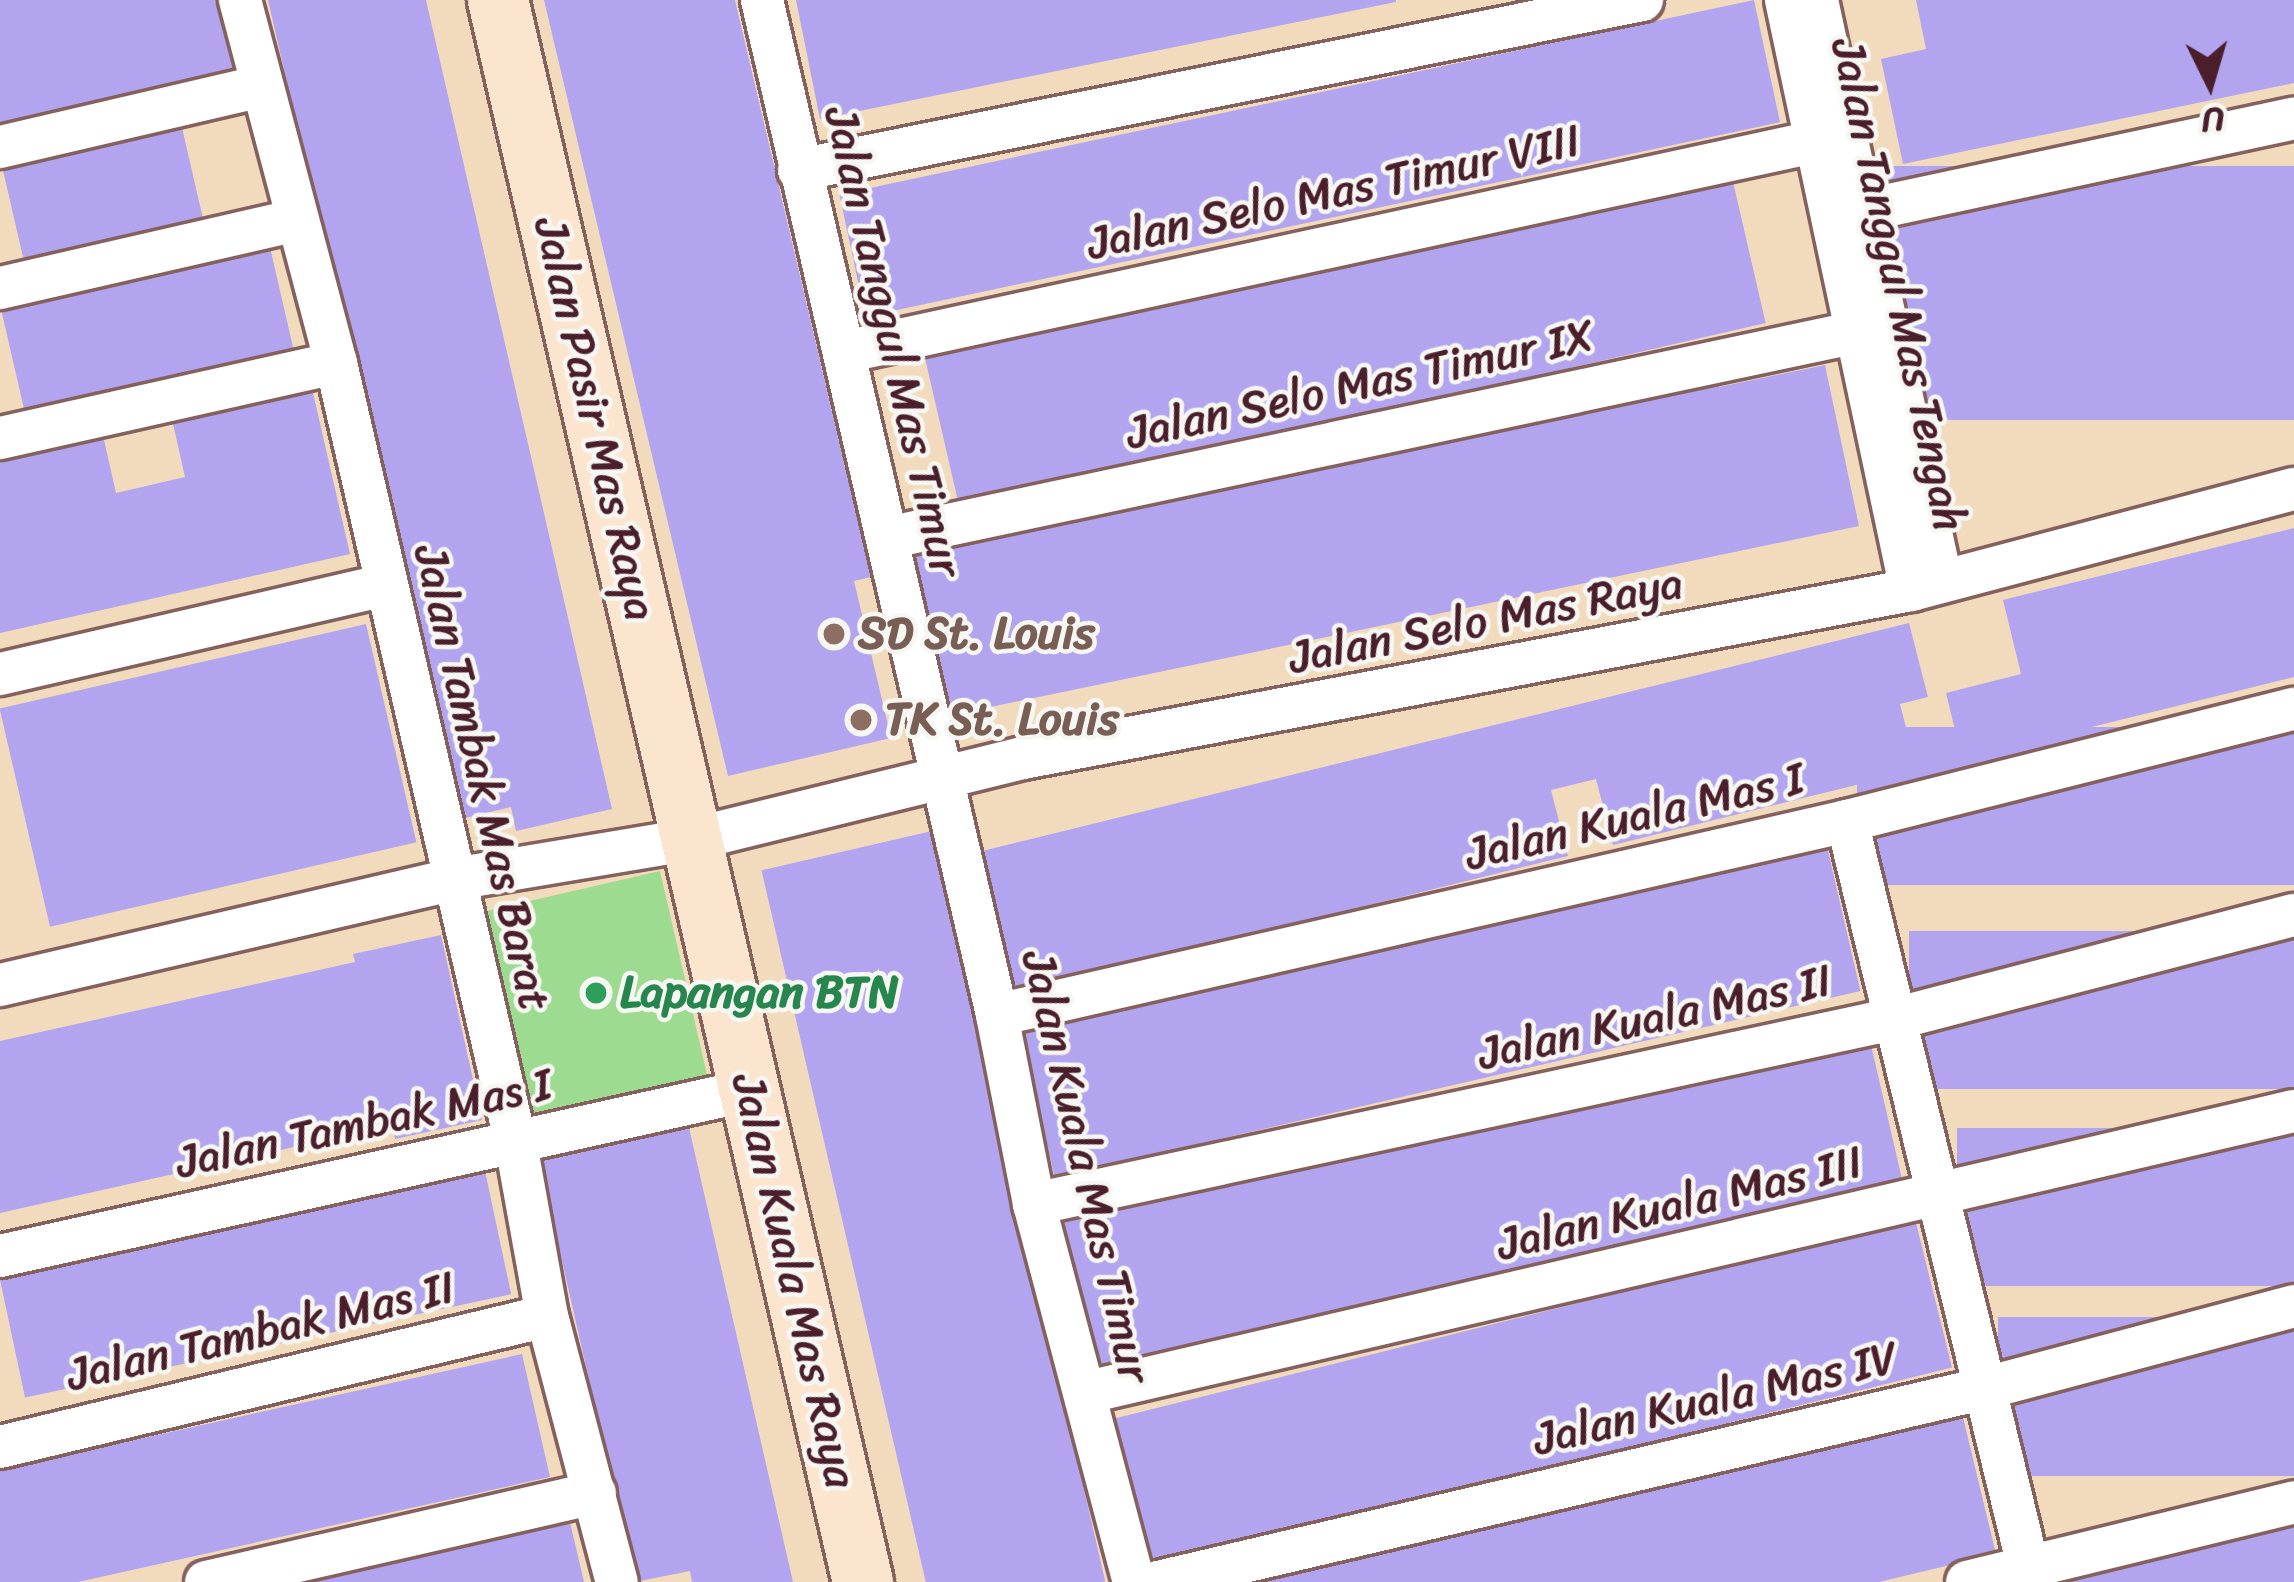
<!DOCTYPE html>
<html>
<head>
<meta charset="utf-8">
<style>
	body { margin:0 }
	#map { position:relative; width:2294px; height:1582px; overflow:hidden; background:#f2dbbd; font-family:Sriracha,sans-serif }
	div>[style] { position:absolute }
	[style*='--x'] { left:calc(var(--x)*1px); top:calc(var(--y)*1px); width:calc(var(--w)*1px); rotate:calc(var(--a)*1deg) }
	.green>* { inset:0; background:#9cdb90; transform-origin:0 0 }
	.building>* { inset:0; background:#b2a4ef; transform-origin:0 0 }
	.roads { filter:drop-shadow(3px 0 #85615e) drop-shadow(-3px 0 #85615e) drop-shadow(0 3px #85615e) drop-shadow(0 -3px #85615e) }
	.street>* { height:42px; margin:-21px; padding:0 21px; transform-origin:21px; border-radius:21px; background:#fff }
	.secondary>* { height:60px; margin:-30px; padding:0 30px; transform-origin:30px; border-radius:30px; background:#fce5cf }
	.dots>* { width:33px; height:33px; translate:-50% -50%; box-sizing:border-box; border:6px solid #f6f6f2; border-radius:50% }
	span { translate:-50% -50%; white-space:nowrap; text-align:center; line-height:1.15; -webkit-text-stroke:9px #f6f6f2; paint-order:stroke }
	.street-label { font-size:45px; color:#4a1f2b }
	.education-label { font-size:45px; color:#785e54; font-weight:700 }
	.left { translate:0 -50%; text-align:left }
	.leisure-label { font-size:45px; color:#27864d; font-weight:700 }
	.north { position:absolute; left:2150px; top:24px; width:120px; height:120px; -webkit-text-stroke:9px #f6f6f2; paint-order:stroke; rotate:175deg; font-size:33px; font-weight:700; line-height:48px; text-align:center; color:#4a1f2b }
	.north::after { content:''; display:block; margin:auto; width:42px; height:54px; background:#4a1f2b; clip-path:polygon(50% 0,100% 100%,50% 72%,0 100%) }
</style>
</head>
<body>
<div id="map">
	<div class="green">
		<div style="left:660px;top:871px;width:209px;height:181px;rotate:77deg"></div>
	</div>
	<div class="building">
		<div style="clip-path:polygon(0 0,219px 0,235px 70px,0 124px)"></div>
		<div style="clip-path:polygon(268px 0,426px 0,612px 809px,516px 831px,511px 807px,457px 820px)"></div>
		<div style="clip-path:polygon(544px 0,735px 0,871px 577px,854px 581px,891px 738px,728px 776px)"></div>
		<div style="clip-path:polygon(796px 0,1396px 0,1396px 2px,820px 119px)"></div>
		<div style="left:1754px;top:0;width:125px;height:935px;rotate:78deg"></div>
		<div style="clip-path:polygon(1916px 0,2294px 0,2294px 83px,1903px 164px,1881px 59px,1926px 49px)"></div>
		<div style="left:180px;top:119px;width:111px;height:184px;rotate:77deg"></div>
		<div style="left:2294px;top:166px;width:254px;height:416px;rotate:90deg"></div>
		<div style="left:1731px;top:173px;width:154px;height:827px;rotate:77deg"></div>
		<div style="left:269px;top:243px;width:111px;height:276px;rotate:77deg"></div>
		<div style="clip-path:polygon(1825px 365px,1859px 526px,943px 717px,907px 544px,1716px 376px,1719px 387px)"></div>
		<div style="clip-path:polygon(311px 384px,350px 554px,0 633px,0 454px,102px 431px,116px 493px,185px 477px,171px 415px)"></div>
		<div style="clip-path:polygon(2294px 528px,2294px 677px,1962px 759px,1946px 693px,2021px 674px,2003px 600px)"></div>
		<div style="clip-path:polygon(1909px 623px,1928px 697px,1900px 704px,1917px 770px,1613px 845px,1596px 779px,1551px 790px,1568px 856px,1013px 993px,978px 852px)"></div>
		<div style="left:366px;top:624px;width:224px;height:376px;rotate:77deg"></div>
		<div style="left:2294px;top:727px;width:158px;height:437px;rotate:90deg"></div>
		<div style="left:932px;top:831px;width:770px;height:175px;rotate:77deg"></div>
		<div style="left:1826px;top:842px;width:153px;height:827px;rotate:77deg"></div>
		<div style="left:2294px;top:931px;width:158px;height:385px;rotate:90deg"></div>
		<div style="clip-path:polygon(441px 935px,482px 1120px,395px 1139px,392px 1125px,0 1213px,0 1041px,355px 962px,353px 954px)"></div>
		<div style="left:1868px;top:1032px;width:153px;height:827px;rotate:77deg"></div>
		<div style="clip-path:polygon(685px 1110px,793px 1582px,692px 1582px,690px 1571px,635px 1582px,537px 1151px)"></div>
		<div style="left:2294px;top:1128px;width:158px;height:337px;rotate:90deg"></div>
		<div style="left:485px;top:1171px;width:126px;height:497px;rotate:78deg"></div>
		<div style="left:1915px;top:1219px;width:153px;height:827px;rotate:76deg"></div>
		<div style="left:2294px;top:1317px;width:159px;height:296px;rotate:90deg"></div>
		<div style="clip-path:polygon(522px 1354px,550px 1477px,78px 1582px,0 1582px,0 1470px)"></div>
		<div style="clip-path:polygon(1960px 1405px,1996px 1554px,1879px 1582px,1220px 1582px)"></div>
		<div style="clip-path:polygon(2294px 1515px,2294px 1582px,2054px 1582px)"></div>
		<div style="clip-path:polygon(569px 1518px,584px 1582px,290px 1582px)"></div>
	</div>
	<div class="roads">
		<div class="street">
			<div style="--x:240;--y:0;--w:375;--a:75.2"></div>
			<div style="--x:336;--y:363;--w:801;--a:77.02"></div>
			<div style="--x:516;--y:1144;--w:175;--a:79.8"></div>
			<div style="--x:547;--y:1316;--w:275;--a:75.3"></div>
			<div style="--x:762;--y:0;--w:1042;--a:76.96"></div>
			<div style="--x:997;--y:1015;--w:193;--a:78.9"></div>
			<div style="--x:1034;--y:1204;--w:391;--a:75.2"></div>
			<div style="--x:1786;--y:0;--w:603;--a:78.04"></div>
			<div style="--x:1817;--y:0;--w:592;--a:77.91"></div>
			<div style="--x:0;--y:147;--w:264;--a:-13.1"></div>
			<div style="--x:799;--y:170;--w:860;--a:-11.4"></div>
			<div style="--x:1862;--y:211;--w:442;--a:-12.1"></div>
			<div style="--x:0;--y:288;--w:305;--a:-12.9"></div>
			<div style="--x:844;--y:352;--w:1025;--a:-12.22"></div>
			<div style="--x:0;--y:438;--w:344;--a:-12.6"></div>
			<div style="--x:887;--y:538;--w:992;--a:-11.99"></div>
			<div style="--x:0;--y:674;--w:394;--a:-13"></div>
			<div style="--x:1847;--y:821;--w:783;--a:76.34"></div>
			<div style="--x:0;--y:985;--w:466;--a:-13.1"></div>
			<div style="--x:454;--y:879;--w:242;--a:-9.5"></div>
			<div style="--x:693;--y:839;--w:340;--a:-13.8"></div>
			<div style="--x:1023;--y:758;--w:904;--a:-10.71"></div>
			<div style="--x:1911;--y:590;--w:396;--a:-14.8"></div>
			<div style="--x:997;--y:1015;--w:872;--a:-12.86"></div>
			<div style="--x:1847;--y:821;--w:461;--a:-14.1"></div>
			<div style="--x:1034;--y:1204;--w:884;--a:-12.15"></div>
			<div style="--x:1898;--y:1018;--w:409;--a:-14.6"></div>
			<div style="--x:0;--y:1256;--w:768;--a:-12.48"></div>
			<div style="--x:1088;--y:1392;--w:1238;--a:-13.12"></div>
			<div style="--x:0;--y:1447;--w:562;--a:-13.47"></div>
			<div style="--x:206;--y:1582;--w:399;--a:-12.9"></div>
			<div style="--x:1158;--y:1582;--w:850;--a:-13.19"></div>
			<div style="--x:1986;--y:1388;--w:319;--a:-14.9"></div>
			<div style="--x:1967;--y:1582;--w:337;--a:-13.7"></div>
		</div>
		<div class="secondary">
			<div style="--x:498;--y:0;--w:1624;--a:77.01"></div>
		</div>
	</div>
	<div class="dots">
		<div style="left:834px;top:634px;background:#8d6e63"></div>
		<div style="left:861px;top:720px;background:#8d6e63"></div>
		<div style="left:596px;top:993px;background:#2e9e5b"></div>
	</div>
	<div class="street-label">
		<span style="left:1334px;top:193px;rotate:-12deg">Jalan Selo Mas Timur VIII</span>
		<span style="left:1898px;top:285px;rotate:78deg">Jalan Tanggul Mas Tengah</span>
		<span style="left:893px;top:342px;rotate:77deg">Jalan Tanggul Mas Timur</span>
		<span style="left:1361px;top:385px;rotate:-12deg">Jalan Selo Mas Timur IX</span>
		<span style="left:595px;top:419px;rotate:77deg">Jalan Pasir Mas Raya</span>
		<span style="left:1486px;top:621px;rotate:-11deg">Jalan Selo Mas Raya</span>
		<span style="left:482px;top:778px;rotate:77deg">Jalan Tambak Mas Barat</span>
		<span style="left:1635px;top:817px;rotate:-13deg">Jalan Kuala Mas I</span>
		<span style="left:1655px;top:1018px;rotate:-12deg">Jalan Kuala Mas II</span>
		<span style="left:364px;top:1124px;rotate:-12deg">Jalan Tambak Mas I</span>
		<span style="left:1086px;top:1167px;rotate:77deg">Jalan Kuala Mas Timur</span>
		<span style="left:1680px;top:1204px;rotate:-13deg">Jalan Kuala Mas III</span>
		<span style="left:794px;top:1281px;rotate:77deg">Jalan Kuala Mas Raya</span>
		<span style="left:261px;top:1332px;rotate:-13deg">Jalan Tambak Mas II</span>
		<span style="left:1716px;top:1399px;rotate:-13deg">Jalan Kuala Mas IV</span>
	</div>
	<div class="education-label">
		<span class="left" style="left:858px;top:634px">SD St. Louis</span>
		<span class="left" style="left:885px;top:720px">TK St. Louis</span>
	</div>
	<div class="leisure-label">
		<span class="left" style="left:620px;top:993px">Lapangan BTN</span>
	</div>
	<div class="north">U</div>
</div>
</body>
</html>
